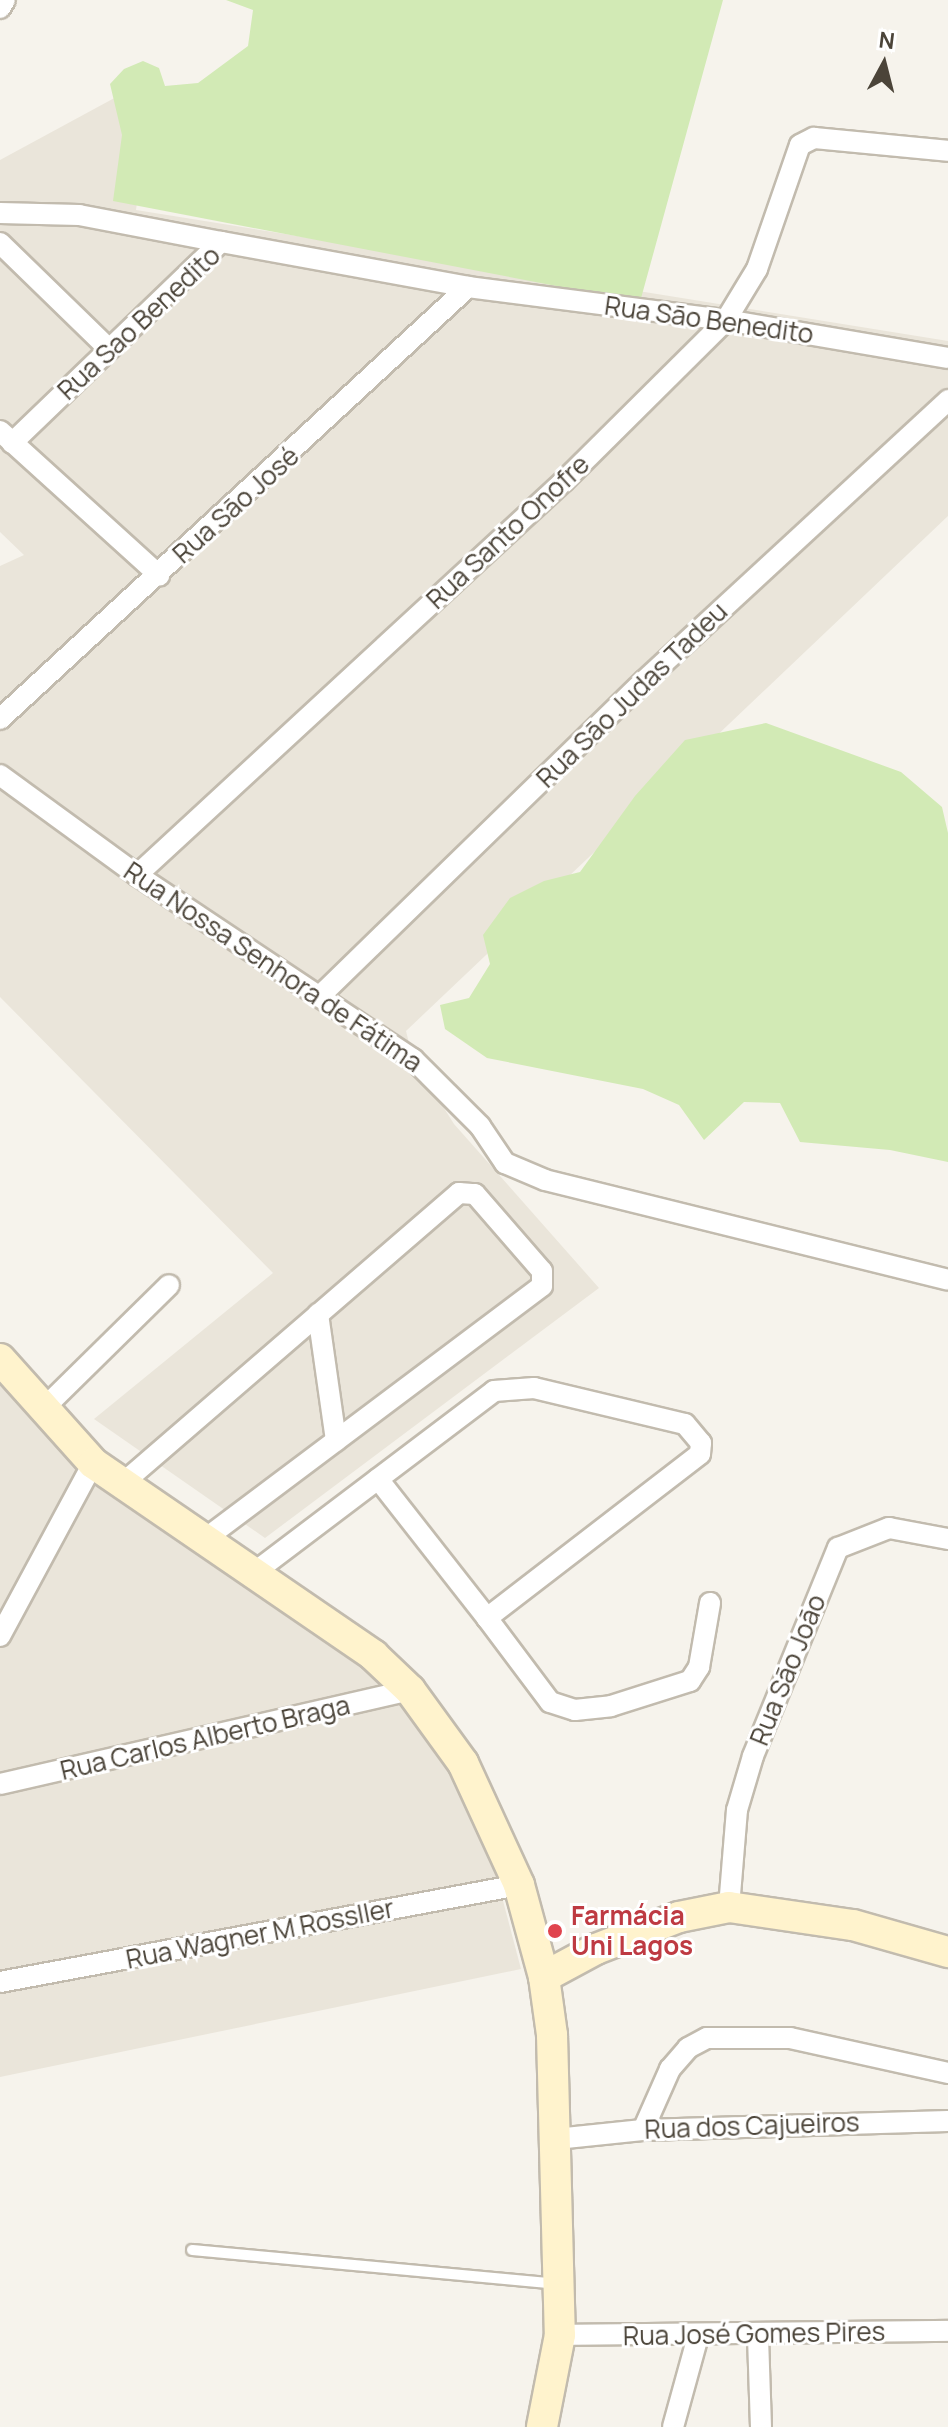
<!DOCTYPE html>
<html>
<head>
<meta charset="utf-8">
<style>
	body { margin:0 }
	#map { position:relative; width:948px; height:2427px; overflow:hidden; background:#f6f3ec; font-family:Manrope,sans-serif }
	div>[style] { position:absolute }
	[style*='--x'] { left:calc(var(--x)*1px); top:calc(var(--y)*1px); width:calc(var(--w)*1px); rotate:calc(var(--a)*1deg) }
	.residential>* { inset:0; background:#eae5da }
	.green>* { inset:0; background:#d2eab5 }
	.roads { filter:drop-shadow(2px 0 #c2bbae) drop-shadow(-2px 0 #c2bbae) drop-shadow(0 2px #c2bbae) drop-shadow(0 -2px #c2bbae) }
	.lane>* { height:10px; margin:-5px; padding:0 5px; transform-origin:5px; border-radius:5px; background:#fff }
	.street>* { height:20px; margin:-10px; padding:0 10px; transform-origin:10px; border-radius:10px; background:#fff }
	.secondary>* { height:30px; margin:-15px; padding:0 15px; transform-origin:15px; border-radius:15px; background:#fff3cd }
	.dots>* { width:22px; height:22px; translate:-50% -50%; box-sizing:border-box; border:4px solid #fff; border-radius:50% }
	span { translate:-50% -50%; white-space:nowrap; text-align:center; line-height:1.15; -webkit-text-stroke:6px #fff; paint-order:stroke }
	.street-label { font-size:26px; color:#4b4439 }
	.health-label { font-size:26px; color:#be3a42; font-weight:700 }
	.left { translate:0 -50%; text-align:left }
	.north { position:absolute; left:844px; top:24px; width:80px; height:80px; -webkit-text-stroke:6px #fff; paint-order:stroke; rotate:7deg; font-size:22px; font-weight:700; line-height:32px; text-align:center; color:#4b4439 }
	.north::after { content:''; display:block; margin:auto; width:28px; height:36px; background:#4b4439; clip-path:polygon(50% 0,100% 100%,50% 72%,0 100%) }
</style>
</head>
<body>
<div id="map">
	<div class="residential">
		<div style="clip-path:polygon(155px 76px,136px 210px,948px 341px,948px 516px,406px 1031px,413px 1059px,454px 1124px,599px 1288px,265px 1538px,94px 1419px,273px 1273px,0 997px,0 566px,24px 555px,0 532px,0 160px)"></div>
		<div style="clip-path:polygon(0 1378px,402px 1692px,458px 1774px,493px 1863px,521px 1969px,0 2077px)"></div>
	</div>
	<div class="green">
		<div style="clip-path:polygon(226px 0,723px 0,640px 302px,113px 201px,122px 135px,110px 84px,124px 69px,143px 61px,159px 68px,165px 86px,198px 83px,248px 46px,253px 10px)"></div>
		<div style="clip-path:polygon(766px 723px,901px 772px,942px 807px,948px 833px,948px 1162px,890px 1150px,800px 1142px,780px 1103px,744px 1102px,704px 1140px,679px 1105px,643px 1089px,487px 1058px,445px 1029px,440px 1005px,469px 998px,490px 964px,483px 935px,510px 898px,544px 881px,580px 872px,635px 796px,685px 740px)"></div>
	</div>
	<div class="roads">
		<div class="lane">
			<div style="--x:192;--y:2250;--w:366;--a:5.3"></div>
		</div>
		<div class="street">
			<div style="--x:0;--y:8;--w:9;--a:-58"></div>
			<div style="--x:0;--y:213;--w:79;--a:1.5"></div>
			<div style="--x:79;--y:215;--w:145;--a:10.8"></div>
			<div style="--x:0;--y:243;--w:152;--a:44.2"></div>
			<div style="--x:0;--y:431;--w:215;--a:42.2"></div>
			<div style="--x:12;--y:443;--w:290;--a:-43.9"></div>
			<div style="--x:221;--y:242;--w:251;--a:10.3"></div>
			<div style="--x:468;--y:287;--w:260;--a:7.3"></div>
			<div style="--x:726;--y:320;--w:225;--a:9.7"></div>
			<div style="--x:0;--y:719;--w:637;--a:-42.71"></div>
			<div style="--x:0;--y:775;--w:170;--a:36.1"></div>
			<div style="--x:137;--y:875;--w:332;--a:33.7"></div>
			<div style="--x:413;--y:1059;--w:95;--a:45"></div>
			<div style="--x:480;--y:1126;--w:45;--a:56"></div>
			<div style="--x:505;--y:1163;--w:43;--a:23"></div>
			<div style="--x:545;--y:1180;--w:415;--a:13.9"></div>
			<div style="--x:137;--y:875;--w:581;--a:-42.7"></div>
			<div style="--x:564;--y:481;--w:228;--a:-44.8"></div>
			<div style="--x:726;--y:320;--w:60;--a:-58.7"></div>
			<div style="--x:757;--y:269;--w:131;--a:-70.9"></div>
			<div style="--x:800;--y:145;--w:16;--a:-27"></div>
			<div style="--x:814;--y:138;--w:135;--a:5.5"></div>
			<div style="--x:321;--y:995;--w:452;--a:-44.2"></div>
			<div style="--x:645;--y:680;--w:413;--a:-42.7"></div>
			<div style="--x:318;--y:1314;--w:128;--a:81.9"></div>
			<div style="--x:42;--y:1410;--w:178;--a:-44.5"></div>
			<div style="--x:378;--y:1479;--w:177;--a:51.9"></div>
			<div style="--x:123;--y:1483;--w:444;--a:-40.8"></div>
			<div style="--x:459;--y:1193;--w:16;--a:4"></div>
			<div style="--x:475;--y:1194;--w:102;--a:49"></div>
			<div style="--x:542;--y:1271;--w:15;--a:90"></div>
			<div style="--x:542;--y:1286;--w:421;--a:143.1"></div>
			<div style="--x:255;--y:1572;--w:300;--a:-37.1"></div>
			<div style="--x:494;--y:1391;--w:40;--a:-4.3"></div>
			<div style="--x:534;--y:1388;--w:155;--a:13.4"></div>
			<div style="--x:685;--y:1424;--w:25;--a:50"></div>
			<div style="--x:701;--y:1443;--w:11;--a:95"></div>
			<div style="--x:700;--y:1454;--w:269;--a:142.4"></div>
			<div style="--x:487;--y:1618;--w:105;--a:53.1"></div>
			<div style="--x:550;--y:1702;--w:26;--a:18"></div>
			<div style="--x:575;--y:1710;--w:36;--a:-6"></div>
			<div style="--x:611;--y:1706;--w:83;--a:-17.6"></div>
			<div style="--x:690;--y:1681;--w:17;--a:-57"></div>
			<div style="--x:699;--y:1667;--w:65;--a:-80.2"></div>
			<div style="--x:0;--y:1636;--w:196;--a:-61.7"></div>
			<div style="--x:0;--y:1784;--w:421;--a:-12.9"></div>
			<div style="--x:729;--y:1907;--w:97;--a:-85.3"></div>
			<div style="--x:737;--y:1810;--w:56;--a:-73.5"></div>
			<div style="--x:753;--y:1756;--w:225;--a:-67.8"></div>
			<div style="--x:838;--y:1548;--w:55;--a:-21.4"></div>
			<div style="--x:889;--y:1528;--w:60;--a:10.6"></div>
			<div style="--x:0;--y:1982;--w:528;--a:-10.59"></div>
			<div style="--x:643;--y:2130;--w:67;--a:-66.1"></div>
			<div style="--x:670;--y:2069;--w:28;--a:-49"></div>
			<div style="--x:688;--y:2048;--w:21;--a:-28"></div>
			<div style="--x:707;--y:2038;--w:83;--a:0"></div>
			<div style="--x:790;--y:2038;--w:162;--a:12.5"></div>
			<div style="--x:556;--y:2139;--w:87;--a:-5.9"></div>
			<div style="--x:643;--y:2130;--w:305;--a:-1.7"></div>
			<div style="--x:560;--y:2335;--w:388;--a:-0.6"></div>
			<div style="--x:758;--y:2337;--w:90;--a:88.1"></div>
			<div style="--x:673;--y:2427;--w:94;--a:-74.6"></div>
		</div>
		<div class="secondary">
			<div style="--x:0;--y:1359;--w:140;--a:48.2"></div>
			<div style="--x:93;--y:1463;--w:340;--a:34.4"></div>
			<div style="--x:373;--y:1655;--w:51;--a:43.4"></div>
			<div style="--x:410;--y:1690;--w:90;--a:54"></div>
			<div style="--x:463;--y:1763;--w:134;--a:65.3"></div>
			<div style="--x:519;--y:1885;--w:95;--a:74.8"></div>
			<div style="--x:544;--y:1977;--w:59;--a:82.1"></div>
			<div style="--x:552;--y:2035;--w:300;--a:88.5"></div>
			<div style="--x:560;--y:2335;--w:94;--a:101.1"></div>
			<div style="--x:544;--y:1977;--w:59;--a:-28.3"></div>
			<div style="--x:596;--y:1949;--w:89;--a:-21.1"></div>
			<div style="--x:679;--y:1917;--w:51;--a:-11.3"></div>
			<div style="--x:729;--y:1907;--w:125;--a:8.3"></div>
			<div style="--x:853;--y:1925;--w:99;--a:15.9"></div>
		</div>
	</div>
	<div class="dots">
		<div style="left:555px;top:1931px;background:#e0444e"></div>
	</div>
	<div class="street-label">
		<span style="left:709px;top:320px;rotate:8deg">Rua São Benedito</span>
		<span style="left:139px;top:323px;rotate:-43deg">Rua Sao Benedito</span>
		<span style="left:236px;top:505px;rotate:-42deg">Rua São José</span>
		<span style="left:508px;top:532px;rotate:-43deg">Rua Santo Onofre</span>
		<span style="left:632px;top:695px;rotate:-44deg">Rua São Judas Tadeu</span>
		<span style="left:273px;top:967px;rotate:34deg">Rua Nossa Senhora de Fátima</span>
		<span style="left:788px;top:1670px;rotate:-68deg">Rua São João</span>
		<span style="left:205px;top:1738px;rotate:-13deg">Rua Carlos Alberto Braga</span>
		<span style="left:260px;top:1934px;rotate:-11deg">Rua Wagner M Rossller</span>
		<span style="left:752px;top:2126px;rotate:-2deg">Rua dos Cajueiros</span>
		<span style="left:754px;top:2334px;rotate:-1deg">Rua José Gomes Pires</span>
	</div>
	<div class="health-label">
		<span class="left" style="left:571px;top:1931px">Farmácia<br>Uni Lagos</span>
	</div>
	<div class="north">N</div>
</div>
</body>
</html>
